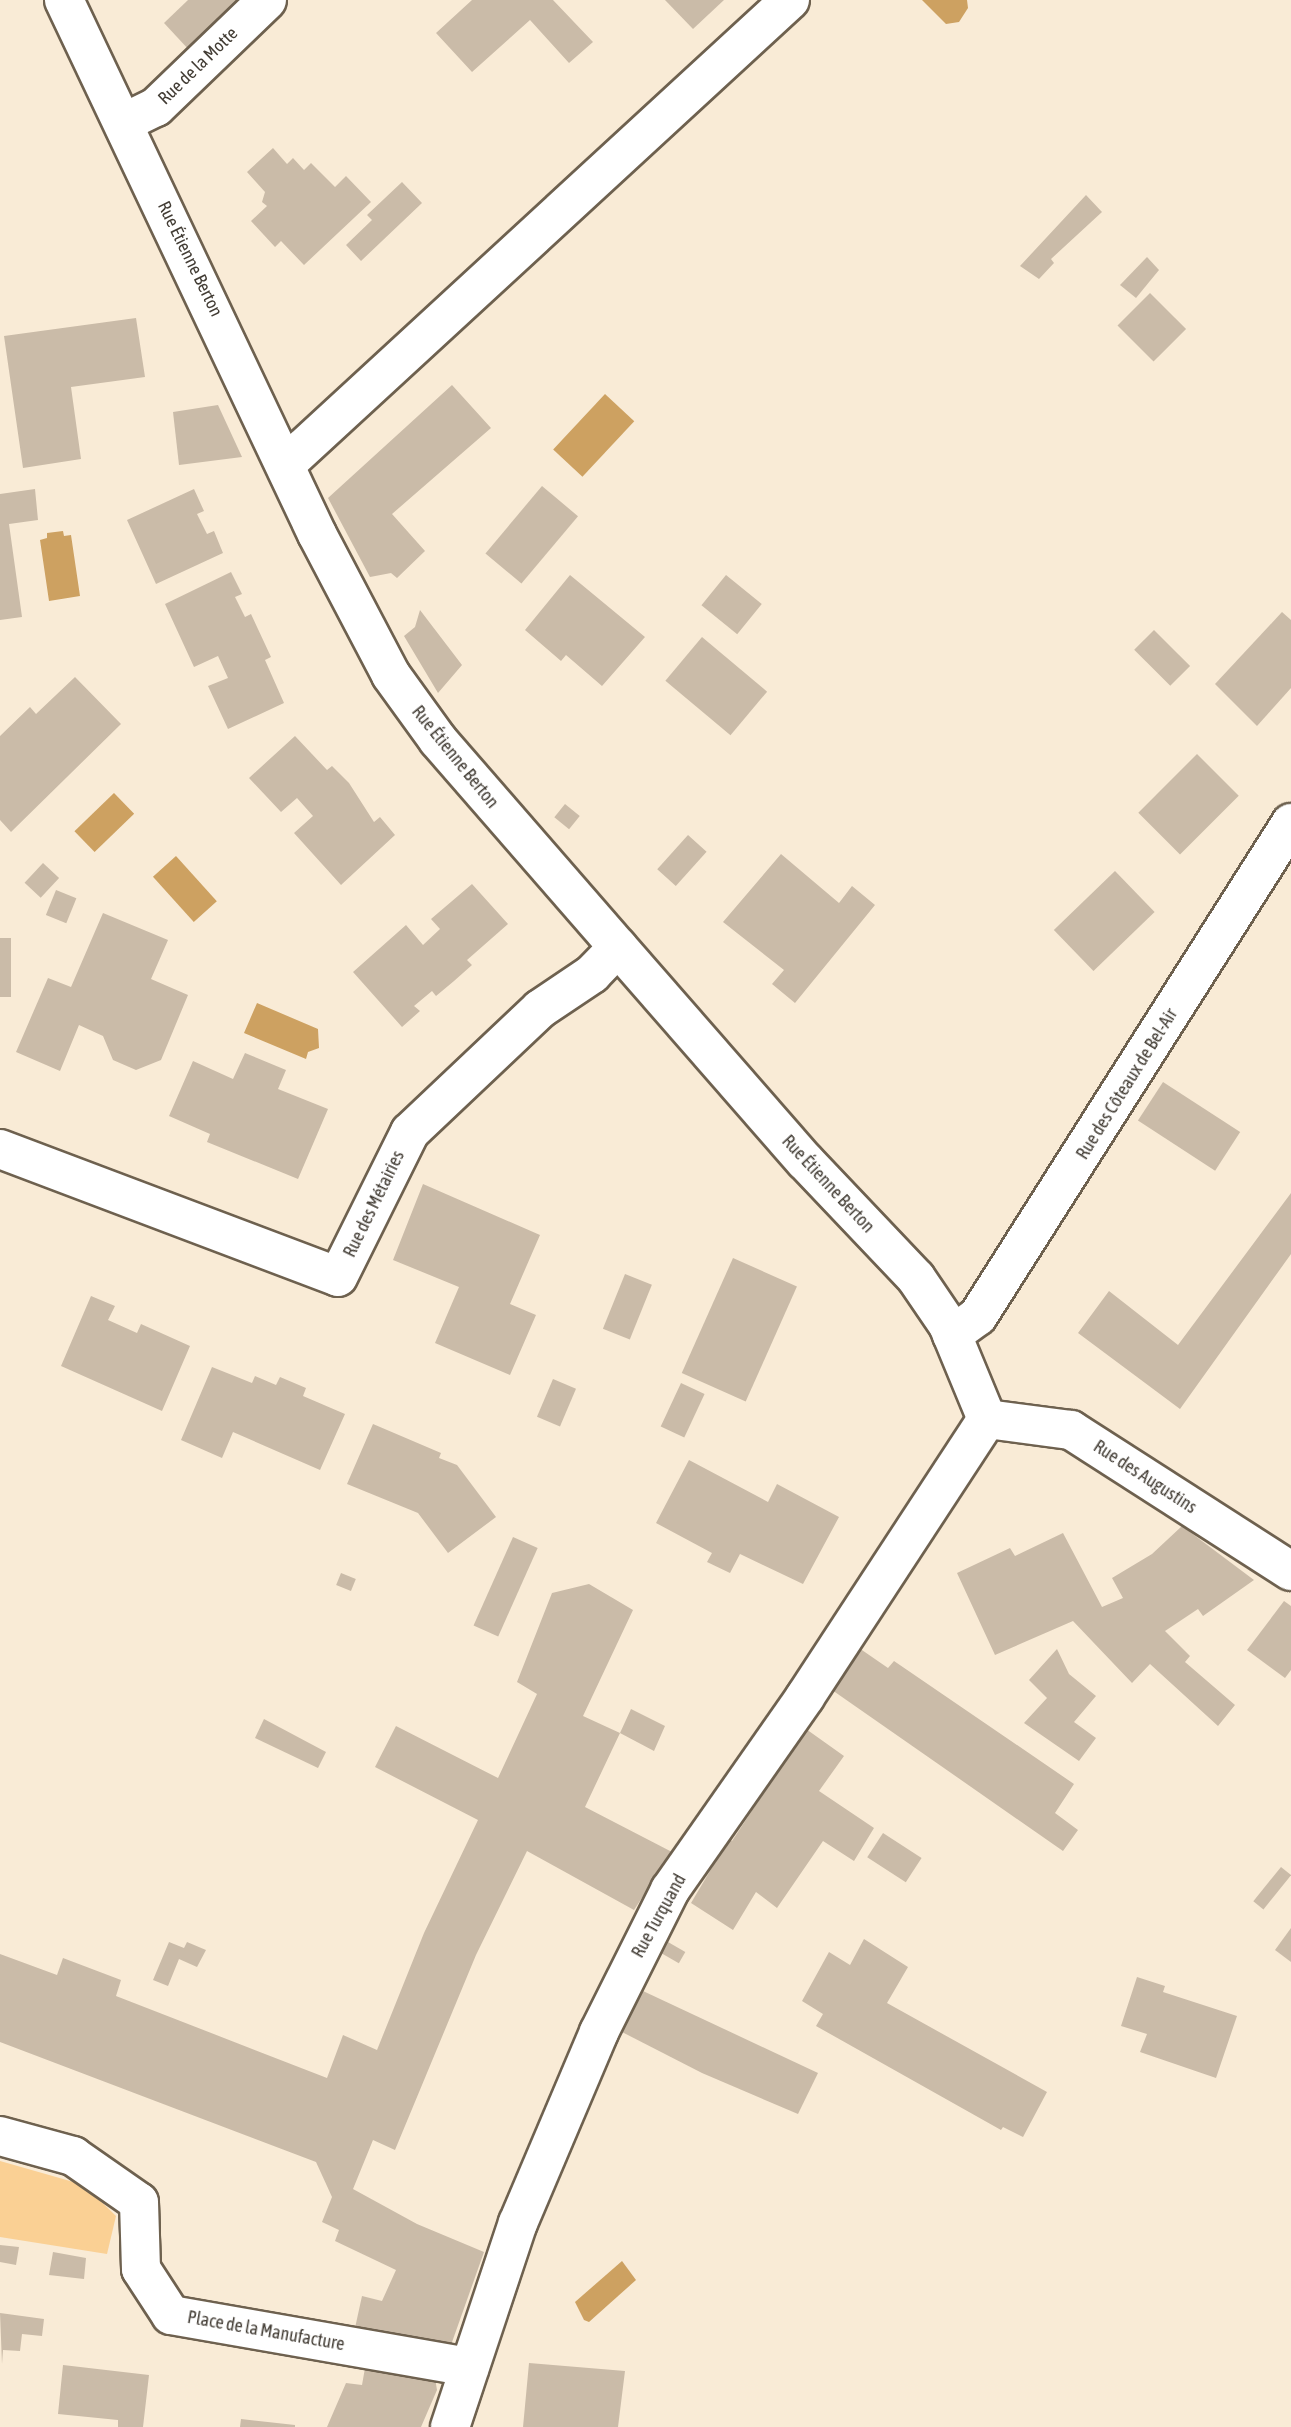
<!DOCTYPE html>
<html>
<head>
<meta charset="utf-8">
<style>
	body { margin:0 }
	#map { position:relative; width:1291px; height:2427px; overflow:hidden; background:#f9ebd6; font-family:"Asap Condensed",sans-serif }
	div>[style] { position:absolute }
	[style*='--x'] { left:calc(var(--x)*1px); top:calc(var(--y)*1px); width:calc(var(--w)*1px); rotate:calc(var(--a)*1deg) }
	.green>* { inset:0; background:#fad094 }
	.water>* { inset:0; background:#cda161; transform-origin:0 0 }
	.building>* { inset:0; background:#cabba8; transform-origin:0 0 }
	.roads { filter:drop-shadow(2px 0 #6e614f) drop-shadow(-2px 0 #6e614f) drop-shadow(0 2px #6e614f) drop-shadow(0 -2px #6e614f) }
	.minor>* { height:38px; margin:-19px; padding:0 19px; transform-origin:19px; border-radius:19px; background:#fff }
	span { translate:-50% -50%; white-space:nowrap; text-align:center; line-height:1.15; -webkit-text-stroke:7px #fff; paint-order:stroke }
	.street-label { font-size:18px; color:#423c34 }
</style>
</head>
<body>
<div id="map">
	<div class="green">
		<div style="clip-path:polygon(0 2161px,84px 2185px,116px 2216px,107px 2254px,0 2237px)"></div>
	</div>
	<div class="water">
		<div style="clip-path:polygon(922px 0,967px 0,968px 8px,959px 22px,946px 24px)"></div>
		<div style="left:605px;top:394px;width:40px;height:76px;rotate:43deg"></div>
		<div style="clip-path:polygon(63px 531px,64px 536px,71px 535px,80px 596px,49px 601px,40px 540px,47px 538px,47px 533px)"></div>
		<div style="left:114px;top:793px;width:29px;height:55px;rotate:46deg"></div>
		<div style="left:176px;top:856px;width:61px;height:31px;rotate:48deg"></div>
		<div style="clip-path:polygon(257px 1003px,318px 1029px,319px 1048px,308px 1052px,306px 1059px,244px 1033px)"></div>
		<div style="clip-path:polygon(622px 2261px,636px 2280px,589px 2322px,584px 2320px,575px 2302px)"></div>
	</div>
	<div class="building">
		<div style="clip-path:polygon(188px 0,245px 0,190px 51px,164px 23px)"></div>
		<div style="clip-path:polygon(472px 0,553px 0,593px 42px,569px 63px,530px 20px,472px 72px,436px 33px)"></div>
		<div style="clip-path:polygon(665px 0,724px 0,693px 29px)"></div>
		<div style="clip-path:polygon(273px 148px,287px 164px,293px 158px,304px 170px,311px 163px,335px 187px,346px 176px,371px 202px,304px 265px,281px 241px,275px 247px,251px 221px,267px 206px,262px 202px,265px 192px,247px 172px)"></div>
		<div style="clip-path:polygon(402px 182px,422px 203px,361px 261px,346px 245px,372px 220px,367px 215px)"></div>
		<div style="clip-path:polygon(1086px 195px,1102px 212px,1051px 259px,1054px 263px,1039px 279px,1020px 266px)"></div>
		<div style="clip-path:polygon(1147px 257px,1159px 270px,1136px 298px,1120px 285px)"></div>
		<div style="left:1150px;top:293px;width:51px;height:46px;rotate:45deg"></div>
		<div style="clip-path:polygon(136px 318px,145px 377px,71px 387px,81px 459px,23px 468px,4px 336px)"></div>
		<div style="clip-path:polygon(452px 385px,491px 428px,392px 514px,425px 551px,397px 578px,391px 573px,370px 577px,328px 498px)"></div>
		<div style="clip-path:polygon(218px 405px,242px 457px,179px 465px,173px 412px)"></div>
		<div style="left:542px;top:486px;width:47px;height:88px;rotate:40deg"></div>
		<div style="clip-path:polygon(35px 489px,38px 520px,9px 524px,22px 617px,0 620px,0 494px)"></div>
		<div style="clip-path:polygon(194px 489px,204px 511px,197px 514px,207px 534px,214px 531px,223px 553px,156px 584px,127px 520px)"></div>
		<div style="clip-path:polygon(231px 572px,242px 594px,235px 597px,245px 617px,251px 614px,271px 657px,265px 660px,284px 703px,228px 729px,208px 686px,228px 678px,218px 656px,194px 667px,165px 604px)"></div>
		<div style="clip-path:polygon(570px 575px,645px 637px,602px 686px,566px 655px,561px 661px,525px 630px)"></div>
		<div style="left:726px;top:575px;width:46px;height:39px;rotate:39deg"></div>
		<div style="clip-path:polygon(420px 610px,462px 665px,438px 693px,404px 636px,415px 627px)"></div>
		<div style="clip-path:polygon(1282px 612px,1291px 620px,1291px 688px,1257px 726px,1215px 684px)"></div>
		<div style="left:1154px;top:630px;width:51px;height:28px;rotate:45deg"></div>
		<div style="left:702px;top:637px;width:85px;height:57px;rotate:40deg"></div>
		<div style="clip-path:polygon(75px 677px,121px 724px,11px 832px,0 820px,0 736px,30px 707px,36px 714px)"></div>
		<div style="clip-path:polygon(295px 736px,327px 770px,332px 766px,349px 783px,374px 822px,380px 817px,395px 835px,341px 885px,294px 833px,313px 816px,297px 798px,281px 812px,249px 778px)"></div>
		<div style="left:1197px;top:754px;width:59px;height:83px;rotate:45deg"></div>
		<div style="left:565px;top:804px;width:19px;height:17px;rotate:39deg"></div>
		<div style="left:688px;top:835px;width:25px;height:46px;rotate:42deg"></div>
		<div style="clip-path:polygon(781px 854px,839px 903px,852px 886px,875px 905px,795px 1003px,772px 984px,784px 970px,723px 922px)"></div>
		<div style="left:43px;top:863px;width:22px;height:27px;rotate:43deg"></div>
		<div style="left:1115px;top:871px;width:57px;height:85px;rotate:46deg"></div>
		<div style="clip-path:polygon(472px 884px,508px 924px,467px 960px,472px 965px,454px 981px,436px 996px,432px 991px,414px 1006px,420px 1011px,402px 1027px,353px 972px,406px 925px,423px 945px,440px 929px,431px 919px)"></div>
		<div style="left:56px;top:890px;width:22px;height:27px;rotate:22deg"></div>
		<div style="clip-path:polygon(103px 913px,168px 940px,151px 979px,188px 995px,161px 1060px,136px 1070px,113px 1060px,103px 1036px,79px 1025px,60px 1071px,16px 1052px,48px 978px,71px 987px)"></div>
		<div style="left:0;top:938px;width:11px;height:59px"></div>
		<div style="clip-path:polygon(245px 1053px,286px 1070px,278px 1089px,328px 1109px,298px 1179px,207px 1142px,210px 1134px,169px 1116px,193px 1061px,233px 1079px)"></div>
		<div style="left:1163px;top:1082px;width:92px;height:46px;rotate:33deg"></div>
		<div style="clip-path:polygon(423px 1184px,540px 1235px,510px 1304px,536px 1315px,510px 1375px,435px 1343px,459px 1287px,393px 1260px)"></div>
		<div style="clip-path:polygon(1291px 1193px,1291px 1254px,1180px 1409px,1078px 1333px,1109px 1291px,1178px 1345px)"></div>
		<div style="left:733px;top:1258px;width:70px;height:126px;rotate:24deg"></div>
		<div style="left:625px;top:1274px;width:29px;height:59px;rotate:22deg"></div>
		<div style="clip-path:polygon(91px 1296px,115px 1306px,108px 1320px,137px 1333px,141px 1324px,190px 1346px,162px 1411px,61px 1366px)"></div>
		<div style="clip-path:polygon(212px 1367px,252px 1383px,255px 1376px,276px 1385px,280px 1377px,306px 1388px,303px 1396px,345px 1414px,320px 1470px,233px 1432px,222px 1458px,181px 1440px)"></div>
		<div style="left:553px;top:1379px;width:25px;height:41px;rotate:23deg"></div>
		<div style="left:681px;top:1383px;width:26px;height:48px;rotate:25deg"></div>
		<div style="clip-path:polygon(373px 1424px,441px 1453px,439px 1458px,457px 1465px,496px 1517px,448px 1553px,418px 1513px,347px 1484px)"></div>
		<div style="clip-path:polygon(689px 1460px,768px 1502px,777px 1484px,839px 1517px,803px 1584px,740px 1554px,730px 1573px,707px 1562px,712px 1553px,656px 1523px)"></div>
		<div style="clip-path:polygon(1182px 1526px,1254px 1580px,1203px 1616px,1198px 1609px,1165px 1631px,1190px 1656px,1185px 1662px,1235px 1705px,1218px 1726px,1150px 1664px,1132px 1683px,1073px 1621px,995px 1655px,957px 1573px,1010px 1548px,1015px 1556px,1063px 1533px,1102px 1607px,1123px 1598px,1112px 1578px,1152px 1554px)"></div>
		<div style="left:513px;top:1537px;width:27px;height:97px;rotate:24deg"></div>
		<div style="left:341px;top:1573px;width:16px;height:13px;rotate:22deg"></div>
		<div style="clip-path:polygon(589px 1584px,633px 1610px,583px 1716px,620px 1733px,631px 1709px,665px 1726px,654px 1751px,620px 1733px,585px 1807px,672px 1852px,634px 1910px,527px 1851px,476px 1955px,395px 2150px,373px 2140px,353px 2189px,417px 2224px,484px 2252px,451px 2345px,355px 2328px,362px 2296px,382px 2301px,396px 2270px,335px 2241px,339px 2230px,322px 2222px,332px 2197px,316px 2162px,0 2042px,0 1954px,57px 1975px,63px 1958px,121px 1980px,116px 1996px,327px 2078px,343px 2035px,377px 2050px,424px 1933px,478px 1820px,375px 1767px,396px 1726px,498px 1778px,537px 1694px,517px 1682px,552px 1593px)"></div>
		<div style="clip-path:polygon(1284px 1601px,1291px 1606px,1291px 1670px,1285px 1678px,1247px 1650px)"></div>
		<div style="clip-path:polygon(859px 1648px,888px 1668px,894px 1661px,1074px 1784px,1055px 1813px,1078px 1830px,1063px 1851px,832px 1690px)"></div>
		<div style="clip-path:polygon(1057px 1649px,1069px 1674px,1096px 1696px,1074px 1722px,1096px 1738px,1079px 1761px,1024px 1723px,1047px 1698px,1029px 1680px)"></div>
		<div style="clip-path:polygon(264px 1719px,326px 1752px,318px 1768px,255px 1738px)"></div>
		<div style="clip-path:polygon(806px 1729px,844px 1756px,819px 1791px,874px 1828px,854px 1861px,823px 1841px,777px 1908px,756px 1892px,733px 1930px,691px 1903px,729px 1839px,732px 1841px)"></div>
		<div style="left:883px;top:1833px;width:46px;height:29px;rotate:33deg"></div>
		<div style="left:1281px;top:1867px;width:13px;height:44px;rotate:39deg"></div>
		<div style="clip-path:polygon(1291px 1928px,1291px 1962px,1275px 1950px)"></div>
		<div style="clip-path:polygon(864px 1939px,908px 1967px,887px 2003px,1047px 2092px,1023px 2137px,1003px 2127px,1001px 2130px,816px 2026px,823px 2014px,802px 2001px,829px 1952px,850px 1965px)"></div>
		<div style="clip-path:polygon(169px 1942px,184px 1948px,187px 1942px,206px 1950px,197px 1967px,179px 1959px,168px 1986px,153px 1980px)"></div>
		<div style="left:668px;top:1942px;width:20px;height:13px;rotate:30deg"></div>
		<div style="clip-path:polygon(1137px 1977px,1165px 1986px,1163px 1992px,1237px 2016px,1216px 2078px,1140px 2052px,1147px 2034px,1121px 2026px)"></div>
		<div style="clip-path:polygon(643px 1991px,818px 2073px,798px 2114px,702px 2073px,622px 2032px)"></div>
		<div style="clip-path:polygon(0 2245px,19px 2247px,16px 2265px,0 2262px)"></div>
		<div style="clip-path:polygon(53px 2252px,86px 2258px,84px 2279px,49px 2275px)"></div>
		<div style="clip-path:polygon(0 2313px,44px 2319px,42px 2336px,22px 2334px,20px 2351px,3px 2350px,2px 2364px)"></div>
		<div style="clip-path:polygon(529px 2363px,625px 2371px,618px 2427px,523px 2427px)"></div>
		<div style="clip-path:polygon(63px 2365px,149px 2375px,143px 2427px,118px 2427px,118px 2420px,58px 2414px)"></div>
		<div style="clip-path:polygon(365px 2368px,435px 2378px,437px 2390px,421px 2427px,327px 2427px,346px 2383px,362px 2385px)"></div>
		<div style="clip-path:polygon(241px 2419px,295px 2425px,295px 2427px,240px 2427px)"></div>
	</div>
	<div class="roads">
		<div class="minor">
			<div style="--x:64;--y:0;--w:591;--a:64.65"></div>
			<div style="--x:317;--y:534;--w:159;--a:62.3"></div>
			<div style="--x:391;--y:675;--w:80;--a:54.1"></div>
			<div style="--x:438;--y:740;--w:274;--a:49"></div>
			<div style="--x:618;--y:947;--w:284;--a:48.9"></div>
			<div style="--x:805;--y:1161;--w:161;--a:46.5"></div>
			<div style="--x:916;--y:1278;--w:57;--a:55.8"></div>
			<div style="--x:948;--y:1325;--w:102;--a:67.5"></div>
			<div style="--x:123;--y:123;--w:37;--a:-26"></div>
			<div style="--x:156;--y:107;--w:154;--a:-43.9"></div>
			<div style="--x:286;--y:464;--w:685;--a:-42.63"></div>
			<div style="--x:0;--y:1149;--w:361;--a:20.7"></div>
			<div style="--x:338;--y:1277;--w:162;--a:-63.6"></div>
			<div style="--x:410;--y:1132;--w:179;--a:-43.4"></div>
			<div style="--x:540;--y:1009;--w:63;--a:-33.9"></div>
			<div style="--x:592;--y:974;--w:37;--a:-46"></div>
			<div style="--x:952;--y:1335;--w:32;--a:-36"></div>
			<div style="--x:978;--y:1316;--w:584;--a:-57.59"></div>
			<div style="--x:987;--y:1419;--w:85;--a:7.5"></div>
			<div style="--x:1071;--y:1430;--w:261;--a:32.7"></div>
			<div style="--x:0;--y:2136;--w:76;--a:15.3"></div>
			<div style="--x:73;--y:2156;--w:80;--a:34.9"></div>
			<div style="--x:139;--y:2202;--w:67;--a:88.3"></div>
			<div style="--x:141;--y:2269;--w:55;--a:56.9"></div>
			<div style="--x:171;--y:2315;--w:303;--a:9.9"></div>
			<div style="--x:450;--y:2427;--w:215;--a:-71.6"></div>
			<div style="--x:518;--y:2223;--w:207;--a:-67"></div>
			<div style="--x:599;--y:2032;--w:159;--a:-63.4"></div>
			<div style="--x:670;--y:1890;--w:236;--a:-55"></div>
			<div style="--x:805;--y:1697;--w:332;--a:-56.8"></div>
		</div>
	</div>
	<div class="street-label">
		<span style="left:198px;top:66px;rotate:-44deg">Rue de la Motte</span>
		<span style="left:190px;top:259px;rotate:64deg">Rue Étienne Berton</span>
		<span style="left:455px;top:757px;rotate:51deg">Rue Étienne Berton</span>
		<span style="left:1127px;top:1084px;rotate:-58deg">Rue des Côteaux de Bel-Air</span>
		<span style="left:828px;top:1184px;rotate:47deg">Rue Étienne Berton</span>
		<span style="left:374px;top:1204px;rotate:-64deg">Rue des Métairies</span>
		<span style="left:1145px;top:1477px;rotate:33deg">Rue des Augustins</span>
		<span style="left:659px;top:1916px;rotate:-61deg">Rue Turquand</span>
		<span style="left:266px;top:2331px;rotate:10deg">Place de la Manufacture</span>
	</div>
</div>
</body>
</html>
